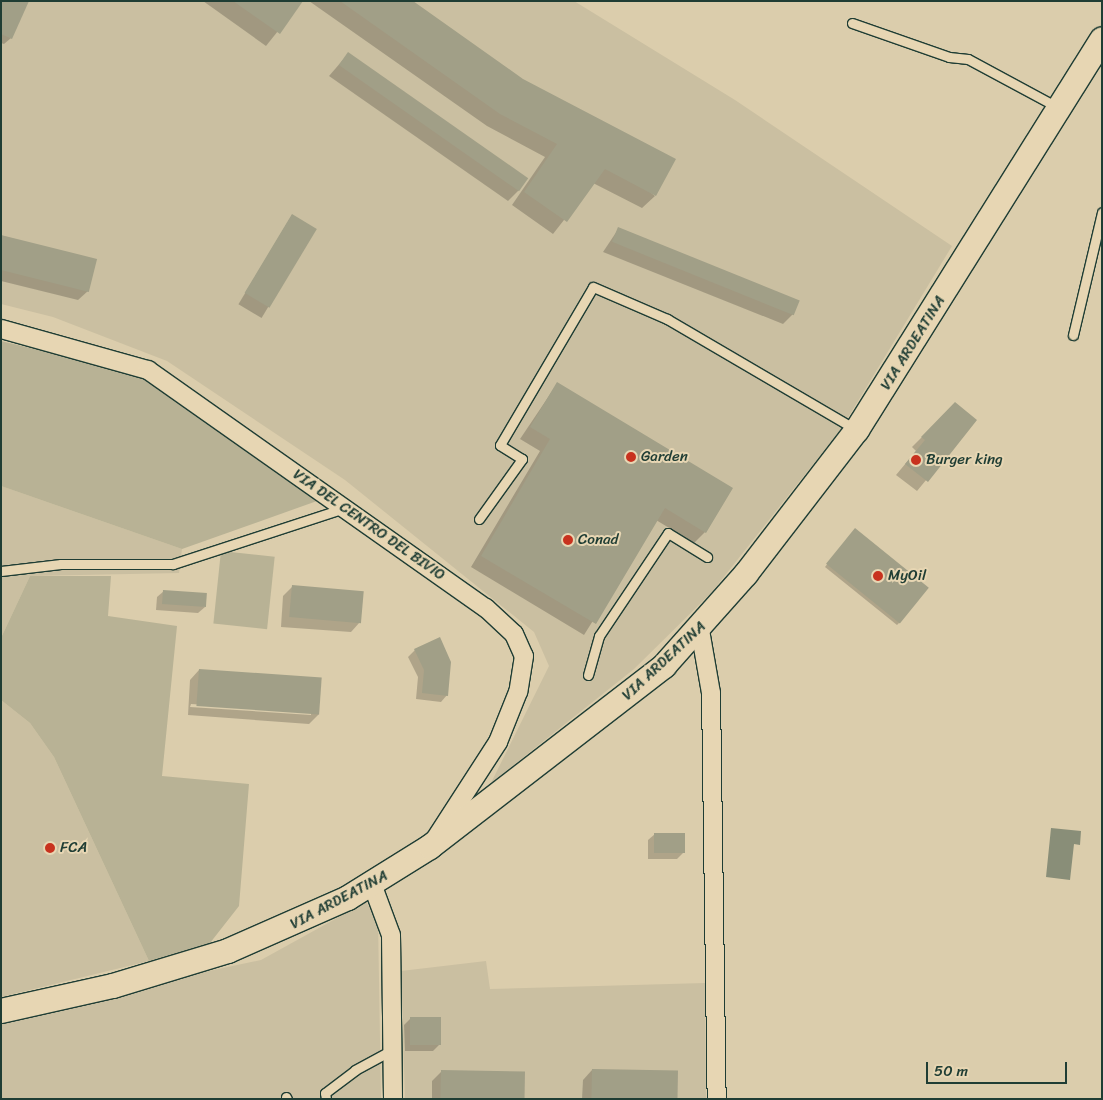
<!DOCTYPE html>
<html>
<head>
<meta charset="utf-8">
<style>
	body { margin:0 }
	#map { position:relative; width:1103px; height:1100px; overflow:hidden; background:#dbcdac; font-family:Sriracha,sans-serif }
	div>[style] { position:absolute }
	[style*='--x'] { left:calc(var(--x)*1px); top:calc(var(--y)*1px); width:calc(var(--w)*1px); rotate:calc(var(--a)*1deg) }
	.built>* { inset:0; background:#cabfa1 }
	.green>* { inset:0; background:#b8b295; transform-origin:0 0 }
	.water>* { inset:0; background:#898e78 }
	.shadow>* { inset:0; background:#0003; transform-origin:0 0 }
	.building>* { inset:0; background:#a19f87; transform-origin:0 0 }
	.roads { filter:drop-shadow(1px 0 #1f3d34) drop-shadow(-1px 0 #1f3d34) drop-shadow(0 1px #1f3d34) drop-shadow(0 -1px #1f3d34) }
	.lane>* { height:9px; margin:-4.5px; padding:0 4.5px; transform-origin:4.5px; border-radius:4.5px; background:#e7d6b3 }
	.street>* { height:18px; margin:-9px; padding:0 9px; transform-origin:9px; border-radius:9px; background:#e7d6b3 }
	.secondary>* { height:24px; margin:-12px; padding:0 12px; transform-origin:12px; border-radius:12px; background:#e7d6b3 }
	.dots>* { width:14px; height:14px; translate:-50% -50%; box-sizing:border-box; border:2px solid #e7d6b3; border-radius:50% }
	span { translate:-50% -50%; white-space:nowrap; text-align:center; line-height:1.15; -webkit-text-stroke:4px #e7d6b3; paint-order:stroke }
	.street-label { font-size:15px; color:#1f3d34 }
	.poi-label { font-size:15px; color:#1f3d34 }
	.left { translate:0 -50%; text-align:left }
	.frame { position:absolute; inset:0; border:2px solid #1f3d34; pointer-events:none }
	.scale { position:absolute; left:926px; top:1062px; width:141px; height:22px; box-sizing:border-box; border:2px solid #1f3d34; border-top:0; padding-left:6px; font-size:15px; line-height:18px; white-space:nowrap; color:#1f3d34; -webkit-text-stroke:4px #e7d6b3; paint-order:stroke }
</style>
</head>
<body>
<div id="map">
	<div class="built">
		<div style="clip-path:polygon(1px 1px,574px 1px,735px 100px,952px 246px,841px 429px,711px 593px,634px 669px,491px 783px,549px 666px,534px 632px,345px 480px,167px 361px,53px 317px,1px 304px)"></div>
		<div style="clip-path:polygon(1px 486px,182px 549px,179px 573px,30px 576px,1px 638px)"></div>
		<div style="clip-path:polygon(1px 700px,30px 723px,54px 757px,149px 961px,1px 997px)"></div>
		<div style="clip-path:polygon(366px 902px,378px 920px,381px 1099px,1px 1099px,1px 1015px,261px 960px)"></div>
		<div style="clip-path:polygon(486px 961px,490px 989px,705px 983px,706px 1099px,405px 1099px,401px 971px)"></div>
	</div>
	<div class="green">
		<div style="clip-path:polygon(1px 341px,139px 374px,317px 501px,182px 549px,1px 486px)"></div>
		<div style="left:221px;top:551px;width:54px;height:73px;rotate:6deg"></div>
		<div style="clip-path:polygon(30px 576px,111px 576px,108px 616px,177px 626px,162px 776px,249px 784px,239px 906px,210px 943px,149px 961px,54px 757px,30px 723px,1px 700px,1px 638px)"></div>
	</div>
	<div class="water">
		<div style="clip-path:polygon(1051px 828px,1081px 831px,1080px 845px,1074px 844px,1070px 880px,1046px 877px)"></div>
	</div>
	<div class="shadow">
		<div style="clip-path:polygon(1px 1px,11px 38px,4px 44px,1px 43px)"></div>
		<div style="clip-path:polygon(203px 1px,302px 1px,266px 46px)"></div>
		<div style="clip-path:polygon(309px 1px,411px 1px,655px 196px,642px 208px,593px 183px,553px 234px,512px 205px,545px 157px,487px 126px)"></div>
		<div style="clip-path:polygon(348px 54px,526px 179px,518px 191px,508px 201px,329px 76px)"></div>
		<div style="left:292px;top:215px;width:27px;height:104px;rotate:31deg"></div>
		<div style="clip-path:polygon(619px 228px,793px 314px,783px 324px,603px 252px)"></div>
		<div style="clip-path:polygon(1px 237px,88px 291px,78px 300px,1px 281px)"></div>
		<div style="clip-path:polygon(557px 384px,705px 532px,694px 543px,656px 520px,584px 635px,471px 567px,540px 451px,520px 439px)"></div>
		<div style="clip-path:polygon(955px 404px,975px 421px,917px 491px,896px 475px,916px 451px,912px 447px)"></div>
		<div style="clip-path:polygon(852px 533px,900px 622px,897px 625px,825px 567px)"></div>
		<div style="clip-path:polygon(293px 586px,360px 622px,351px 632px,281px 627px,283px 596px)"></div>
		<div style="clip-path:polygon(164px 591px,205px 607px,198px 613px,156px 610px,157px 597px)"></div>
		<div style="clip-path:polygon(415px 650px,447px 695px,441px 702px,416px 699px,418px 677px,408px 657px)"></div>
		<div style="clip-path:polygon(evenodd,199px 670px,319px 714px,309px 724px,188px 715px,190px 680px,199px 670px,191px 704px,311px 712px,311px 715px,190px 707px,191px 704px)"></div>
		<div style="clip-path:polygon(655px 834px,684px 852px,677px 859px,648px 859px,648px 840px)"></div>
		<div style="clip-path:polygon(411px 1018px,440px 1044px,433px 1051px,405px 1051px,404px 1025px)"></div>
		<div style="clip-path:polygon(592px 1070px,676px 1099px,582px 1099px,583px 1080px)"></div>
		<div style="clip-path:polygon(442px 1071px,523px 1099px,432px 1099px,432px 1081px)"></div>
	</div>
	<div class="building">
		<div style="clip-path:polygon(1px 1px,29px 1px,12px 39px,1px 34px)"></div>
		<div style="clip-path:polygon(233px 1px,303px 1px,280px 34px)"></div>
		<div style="clip-path:polygon(340px 1px,413px 1px,523px 79px,676px 159px,656px 196px,605px 169px,567px 222px,524px 192px,557px 144px,500px 114px)"></div>
		<div style="left:348px;top:52px;width:220px;height:16px;rotate:35deg"></div>
		<div style="left:292px;top:214px;width:29px;height:92px;rotate:31deg"></div>
		<div style="left:618px;top:227px;width:196px;height:16px;rotate:22deg"></div>
		<div style="left:1px;top:235px;width:99px;height:34px;rotate:14deg"></div>
		<div style="clip-path:polygon(557px 382px,733px 488px,706px 533px,665px 508px,596px 624px,481px 556px,550px 439px,530px 427px)"></div>
		<div style="clip-path:polygon(955px 402px,977px 420px,928px 482px,905px 464px,925px 440px,921px 437px)"></div>
		<div style="left:855px;top:528px;width:95px;height:46px;rotate:39deg"></div>
		<div style="left:292px;top:585px;width:72px;height:32px;rotate:5deg"></div>
		<div style="left:163px;top:590px;width:44px;height:14px;rotate:4deg"></div>
		<div style="clip-path:polygon(440px 637px,451px 662px,448px 696px,422px 693px,424px 670px,414px 649px)"></div>
		<div style="left:199px;top:669px;width:123px;height:37px;rotate:4deg"></div>
		<div style="left:654px;top:833px;width:31px;height:20px"></div>
		<div style="left:410px;top:1017px;width:31px;height:28px"></div>
		<div style="left:592px;top:1069px;width:86px;height:30px;rotate:1deg"></div>
		<div style="left:441px;top:1070px;width:84px;height:29px;rotate:1deg"></div>
	</div>
	<div class="roads">
		<div class="lane">
			<div style="--x:852;--y:23;--w:103;--a:19.3"></div>
			<div style="--x:949;--y:57;--w:19;--a:6"></div>
			<div style="--x:968;--y:59;--w:101;--a:28.3"></div>
			<div style="--x:1073;--y:335;--w:126;--a:-76.7"></div>
			<div style="--x:479;--y:519;--w:74;--a:-54.4"></div>
			<div style="--x:522;--y:459;--w:26;--a:-148"></div>
			<div style="--x:500;--y:445;--w:183;--a:-59.5"></div>
			<div style="--x:593;--y:287;--w:81;--a:23.4"></div>
			<div style="--x:667;--y:319;--w:220;--a:30.3"></div>
			<div style="--x:1;--y:571;--w:60;--a:-6.7"></div>
			<div style="--x:61;--y:564;--w:112;--a:0"></div>
			<div style="--x:173;--y:564;--w:180;--a:-18.1"></div>
			<div style="--x:588;--y:675;--w:41;--a:-74.2"></div>
			<div style="--x:599;--y:636;--w:124;--a:-56.2"></div>
			<div style="--x:668;--y:533;--w:46;--a:31.6"></div>
			<div style="--x:286;--y:1097;--w:2;--a:63"></div>
			<div style="--x:326;--y:1099;--w:6;--a:-99"></div>
			<div style="--x:325;--y:1093;--w:38;--a:-37"></div>
			<div style="--x:355;--y:1070;--w:42;--a:-28.4"></div>
		</div>
		<div class="street">
			<div style="--x:1;--y:329;--w:153;--a:15.6"></div>
			<div style="--x:148;--y:370;--w:413;--a:35.2"></div>
			<div style="--x:486;--y:608;--w:38;--a:43"></div>
			<div style="--x:514;--y:634;--w:24;--a:66"></div>
			<div style="--x:524;--y:656;--w:36;--a:99"></div>
			<div style="--x:518;--y:692;--w:54;--a:111.8"></div>
			<div style="--x:498;--y:742;--w:114;--a:122.9"></div>
			<div style="--x:700;--y:630;--w:64;--a:80.1"></div>
			<div style="--x:711;--y:693;--w:406;--a:89.2"></div>
			<div style="--x:372;--y:884;--w:54;--a:69.6"></div>
			<div style="--x:391;--y:935;--w:164;--a:89.3"></div>
		</div>
		<div class="secondary">
			<div style="--x:1;--y:1011;--w:115;--a:-12.6"></div>
			<div style="--x:113;--y:986;--w:120;--a:-16.9"></div>
			<div style="--x:228;--y:951;--w:131;--a:-23.8"></div>
			<div style="--x:348;--y:898;--w:97;--a:-31.9"></div>
			<div style="--x:430;--y:847;--w:296;--a:-37.7"></div>
			<div style="--x:664;--y:666;--w:123;--a:-48.3"></div>
			<div style="--x:746;--y:574;--w:182;--a:-52.4"></div>
			<div style="--x:857;--y:430;--w:461;--a:-57.9"></div>
		</div>
	</div>
	<div class="dots">
		<div style="left:631px;top:457px;background:#c8321e"></div>
		<div style="left:916px;top:460px;background:#c8321e"></div>
		<div style="left:568px;top:540px;background:#c8321e"></div>
		<div style="left:878px;top:576px;background:#c8321e"></div>
		<div style="left:50px;top:848px;background:#c8321e"></div>
	</div>
	<div class="street-label">
		<span style="left:913px;top:343px;rotate:-58deg">VIA ARDEATINA</span>
		<span style="left:369px;top:525px;rotate:35deg">VIA DEL CENTRO DEL BIVIO</span>
		<span style="left:664px;top:661px;rotate:-43deg">VIA ARDEATINA</span>
		<span style="left:339px;top:900px;rotate:-28deg">VIA ARDEATINA</span>
	</div>
	<div class="poi-label">
		<span class="left" style="left:641px;top:457px">Garden</span>
		<span class="left" style="left:926px;top:460px">Burger king</span>
		<span class="left" style="left:578px;top:540px">Conad</span>
		<span class="left" style="left:888px;top:576px">MyOil</span>
		<span class="left" style="left:60px;top:848px">FCA</span>
	</div>
	<div class="frame"></div>
	<div class="scale">50 m</div>
</div>
</body>
</html>
